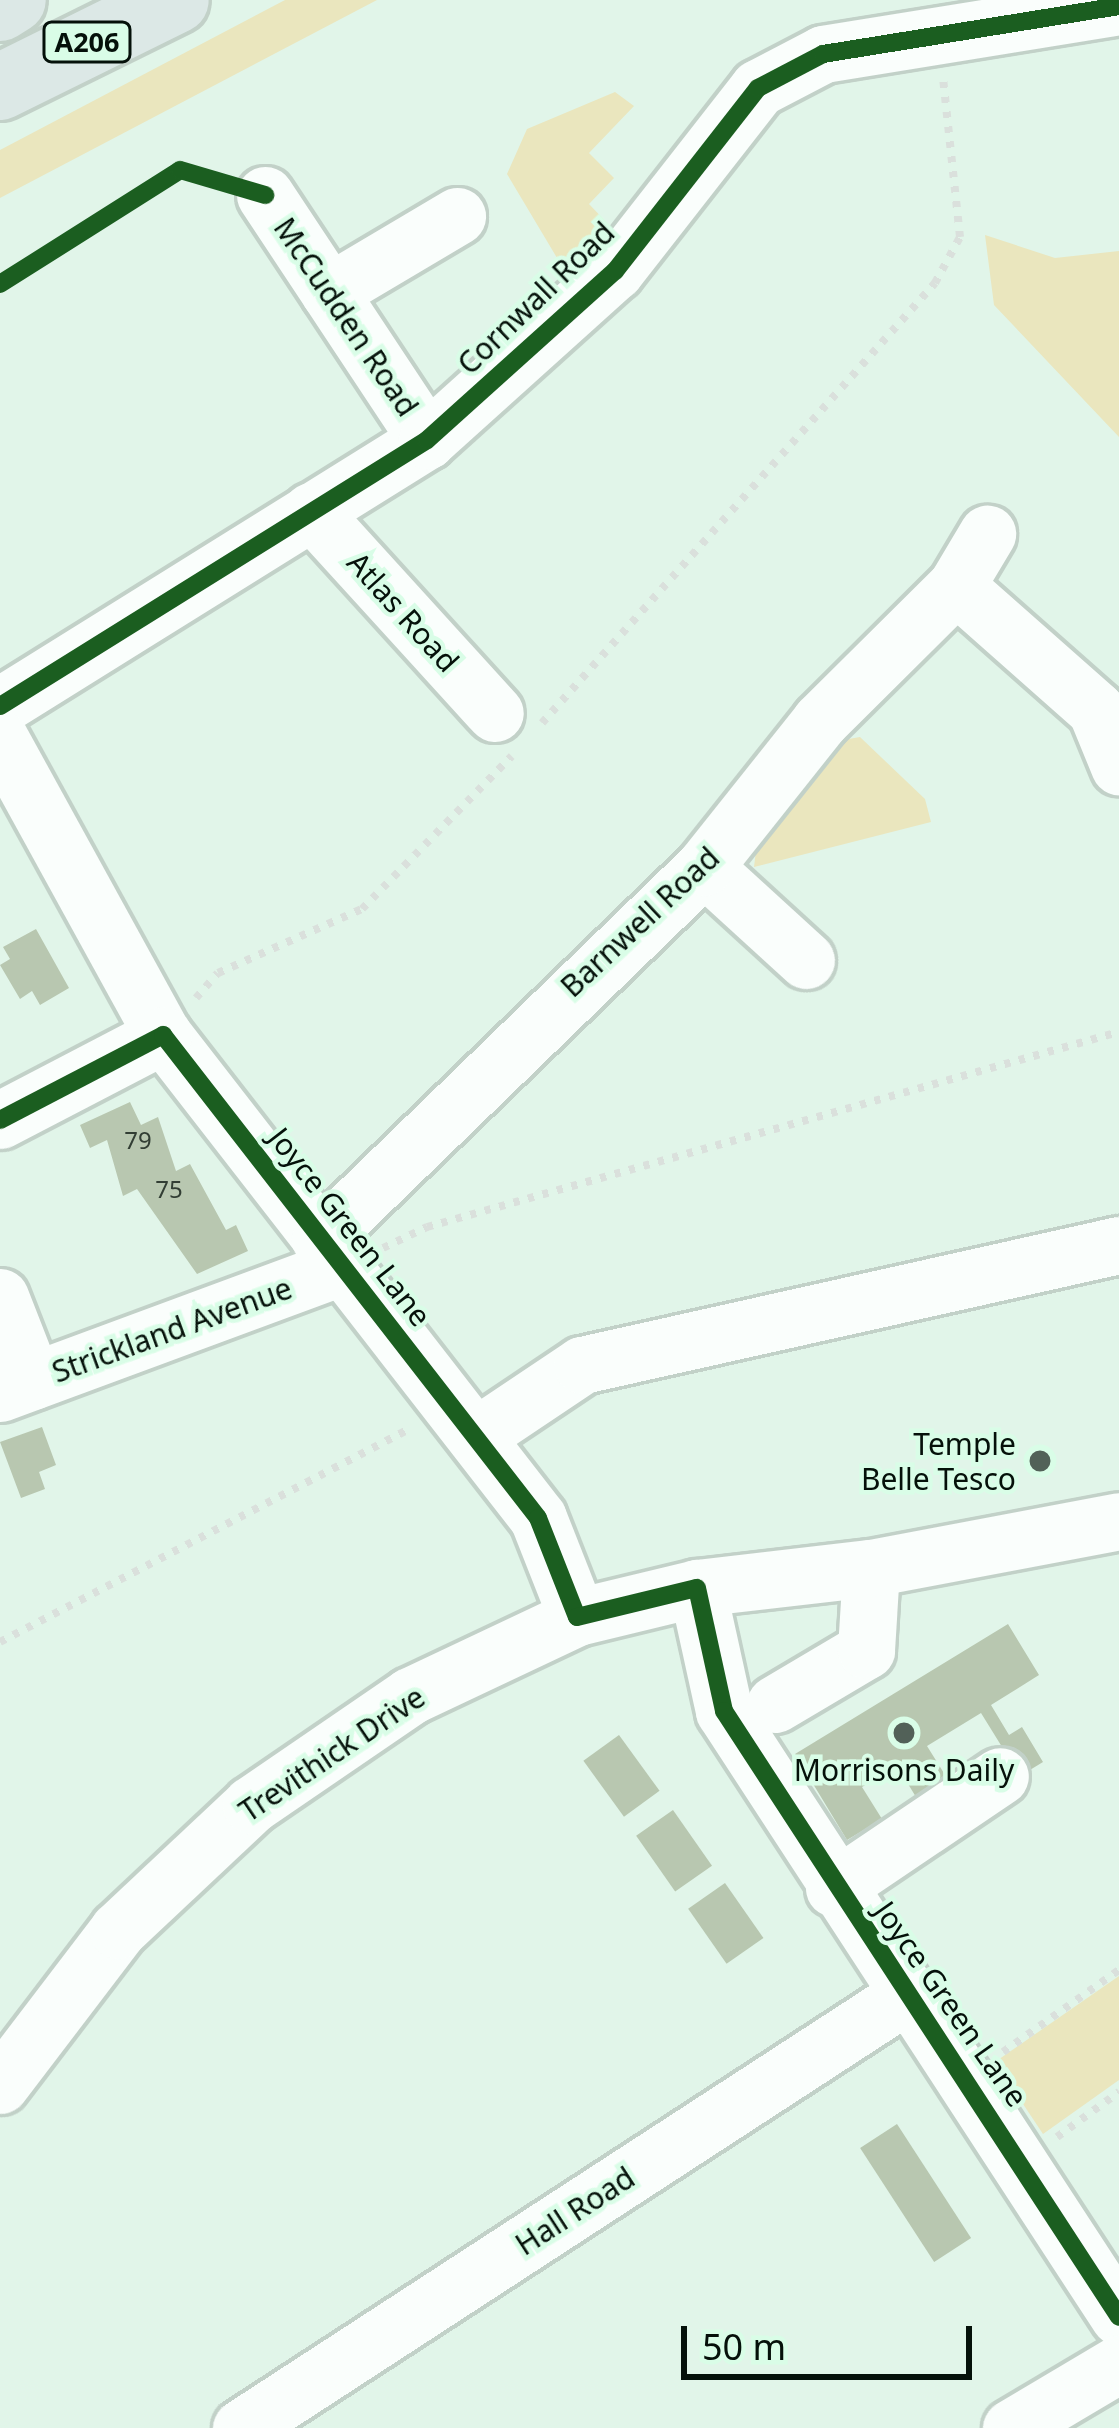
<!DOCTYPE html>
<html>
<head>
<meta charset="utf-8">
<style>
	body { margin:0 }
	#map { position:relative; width:1119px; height:2428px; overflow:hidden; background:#e1f5e9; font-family:"Noto Sans",sans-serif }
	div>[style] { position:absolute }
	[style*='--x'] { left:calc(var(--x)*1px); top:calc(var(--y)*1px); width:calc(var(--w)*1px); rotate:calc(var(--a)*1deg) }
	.green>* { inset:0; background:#eae6be }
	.building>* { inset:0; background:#b8c7b0; transform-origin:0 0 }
	.path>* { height:8px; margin-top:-4px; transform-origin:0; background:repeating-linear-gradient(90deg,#dae0dc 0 6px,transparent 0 15px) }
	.roads { filter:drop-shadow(3px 0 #c2d1c8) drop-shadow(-3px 0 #c2d1c8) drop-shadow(0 3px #c2d1c8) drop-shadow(0 -3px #c2d1c8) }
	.minor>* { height:57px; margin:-28.5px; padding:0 28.5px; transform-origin:28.5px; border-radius:28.5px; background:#fafefc }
	.major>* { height:66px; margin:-33px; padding:0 33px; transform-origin:33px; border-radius:33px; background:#dce8e6 }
	.cycleway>* { height:18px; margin:-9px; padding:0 9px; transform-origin:9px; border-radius:9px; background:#1b5e20 }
	.dots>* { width:33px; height:33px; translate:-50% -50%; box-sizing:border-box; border:6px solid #d9fde7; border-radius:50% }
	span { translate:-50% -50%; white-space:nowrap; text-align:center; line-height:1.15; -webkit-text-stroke:9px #d9fde7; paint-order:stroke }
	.number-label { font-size:24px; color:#323e34 }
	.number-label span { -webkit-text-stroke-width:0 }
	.shield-label span { padding:3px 9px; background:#d9fde7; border:3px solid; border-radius:9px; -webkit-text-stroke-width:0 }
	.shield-label { font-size:27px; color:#05110a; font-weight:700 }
	.street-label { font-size:30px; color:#05110a }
	.poi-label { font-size:30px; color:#05110a }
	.right { translate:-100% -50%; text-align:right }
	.scale { position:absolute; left:681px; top:2326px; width:291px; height:54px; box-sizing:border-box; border:6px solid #05110a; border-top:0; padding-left:15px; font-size:36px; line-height:42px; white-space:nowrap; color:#05110a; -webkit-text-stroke:9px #d9fde7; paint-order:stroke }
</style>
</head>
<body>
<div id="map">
	<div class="green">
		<div style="clip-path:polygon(285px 0,377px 0,0 198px,0 150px)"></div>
		<div style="clip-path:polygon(615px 92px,634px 106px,589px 153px,614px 178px,589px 204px,611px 227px,566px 273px,507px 174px,527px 129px)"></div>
		<div style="clip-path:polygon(985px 235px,1055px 258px,1119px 251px,1119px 437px,994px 305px)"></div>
		<div style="clip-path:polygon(860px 737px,925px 799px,931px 822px,754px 867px,757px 842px,838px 741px)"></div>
		<div style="clip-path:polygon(1119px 1976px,1119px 2080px,1043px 2134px,995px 2062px)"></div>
	</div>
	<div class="building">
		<div style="clip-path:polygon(36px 929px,69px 988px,40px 1005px,32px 991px,20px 999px,0 965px,10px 959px,3px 947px)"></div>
		<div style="clip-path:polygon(130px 1102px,141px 1125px,158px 1117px,176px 1171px,190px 1164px,226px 1230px,236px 1225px,248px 1251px,197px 1274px,137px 1189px,123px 1196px,107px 1140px,90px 1148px,80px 1125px)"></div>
		<div style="clip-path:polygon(42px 1427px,56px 1465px,39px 1472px,45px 1489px,21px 1498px,0 1442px)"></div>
		<div style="clip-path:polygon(1008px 1624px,1039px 1675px,991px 1705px,1009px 1735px,1022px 1727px,1043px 1762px,1020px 1776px,981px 1713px,927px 1746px,947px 1778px,916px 1797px,897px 1766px,862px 1787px,882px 1819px,847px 1840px,795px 1754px)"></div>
		<div style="left:619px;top:1735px;width:69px;height:44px;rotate:54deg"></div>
		<div style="left:673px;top:1810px;width:68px;height:45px;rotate:55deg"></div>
		<div style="left:725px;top:1883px;width:67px;height:45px;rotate:55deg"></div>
		<div style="left:897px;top:2124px;width:136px;height:44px;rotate:57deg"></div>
	</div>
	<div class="path">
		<div style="--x:542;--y:723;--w:590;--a:-48.23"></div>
		<div style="--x:935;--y:283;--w:52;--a:-61.5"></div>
		<div style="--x:960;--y:237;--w:159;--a:-96.1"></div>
		<div style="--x:196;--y:998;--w:33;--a:-49"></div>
		<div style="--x:218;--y:973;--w:158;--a:-24"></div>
		<div style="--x:362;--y:909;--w:214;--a:-45.6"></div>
		<div style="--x:383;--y:1248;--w:49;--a:-25.5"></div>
		<div style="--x:427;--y:1227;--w:719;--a:-15.74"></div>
		<div style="--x:0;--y:1642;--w:461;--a:-27.5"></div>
		<div style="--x:1003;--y:2052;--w:142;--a:-35.3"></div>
		<div style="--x:1057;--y:2137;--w:77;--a:-36"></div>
	</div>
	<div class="roads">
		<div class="minor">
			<div style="--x:265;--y:195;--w:294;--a:56.5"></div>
			<div style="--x:329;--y:292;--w:149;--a:-30.7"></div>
			<div style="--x:311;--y:511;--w:273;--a:47.7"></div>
			<div style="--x:956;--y:586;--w:187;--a:41.5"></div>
			<div style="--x:1096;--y:710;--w:61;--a:67.7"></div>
			<div style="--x:0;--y:706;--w:503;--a:-31.92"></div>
			<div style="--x:427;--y:440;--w:253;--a:-42"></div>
			<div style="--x:615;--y:271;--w:232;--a:-52"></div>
			<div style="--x:758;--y:88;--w:73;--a:-27.6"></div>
			<div style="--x:823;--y:54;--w:300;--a:-9.2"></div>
			<div style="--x:0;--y:739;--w:338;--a:61.2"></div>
			<div style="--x:163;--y:1035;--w:611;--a:52.17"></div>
			<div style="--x:538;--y:1518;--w:106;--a:68.5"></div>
			<div style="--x:704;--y:867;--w:138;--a:42.4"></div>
			<div style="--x:0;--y:1120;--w:184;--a:-27.5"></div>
			<div style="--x:320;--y:1239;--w:535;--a:-44.09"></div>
			<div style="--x:704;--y:867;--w:186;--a:-51.5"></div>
			<div style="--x:820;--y:721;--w:192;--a:-44.8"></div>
			<div style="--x:956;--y:586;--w:61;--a:-59.2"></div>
			<div style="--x:0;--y:1297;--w:90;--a:68.6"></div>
			<div style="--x:0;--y:1393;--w:366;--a:-20.3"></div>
			<div style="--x:476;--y:1436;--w:128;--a:-33.8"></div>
			<div style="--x:582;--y:1365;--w:550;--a:-12.6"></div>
			<div style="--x:697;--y:1588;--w:126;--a:77.6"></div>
			<div style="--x:724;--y:1711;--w:723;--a:56.9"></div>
			<div style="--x:775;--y:1704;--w:106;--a:-30.7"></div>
			<div style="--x:866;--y:1650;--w:82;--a:-86.5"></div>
			<div style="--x:834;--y:1888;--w:200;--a:-34"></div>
			<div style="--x:0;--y:2085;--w:195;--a:-52.7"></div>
			<div style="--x:118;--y:1930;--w:183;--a:-43.2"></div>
			<div style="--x:251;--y:1805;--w:193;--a:-34.4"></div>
			<div style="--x:410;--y:1696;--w:185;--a:-25.3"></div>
			<div style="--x:577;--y:1617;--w:123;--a:-13.6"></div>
			<div style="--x:697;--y:1588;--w:175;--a:-6.6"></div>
			<div style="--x:871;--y:1568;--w:252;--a:-10.7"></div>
			<div style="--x:241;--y:2428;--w:796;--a:-33.05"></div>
			<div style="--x:1011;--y:2428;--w:126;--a:-30.7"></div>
		</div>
		<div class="major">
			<div style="--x:0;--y:8;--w:15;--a:-32"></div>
			<div style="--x:0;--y:87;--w:196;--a:-26.3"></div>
		</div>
	</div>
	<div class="cycleway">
		<div style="--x:0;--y:284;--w:213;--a:-32.3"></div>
		<div style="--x:180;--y:170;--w:89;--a:16.4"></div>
		<div style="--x:0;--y:706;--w:503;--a:-31.92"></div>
		<div style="--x:427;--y:440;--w:253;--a:-42"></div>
		<div style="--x:615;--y:271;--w:232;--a:-52"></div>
		<div style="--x:758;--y:88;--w:73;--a:-27.6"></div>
		<div style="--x:823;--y:54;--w:300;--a:-9.2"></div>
		<div style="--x:0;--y:1120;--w:184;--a:-27.5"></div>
		<div style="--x:163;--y:1035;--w:611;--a:52.17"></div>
		<div style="--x:538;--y:1518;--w:106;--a:68.5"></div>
		<div style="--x:577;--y:1617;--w:123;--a:-13.6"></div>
		<div style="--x:697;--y:1588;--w:126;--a:77.6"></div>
		<div style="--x:724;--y:1711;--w:723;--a:56.9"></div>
	</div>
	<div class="dots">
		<div style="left:1040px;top:1461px;background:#526158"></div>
		<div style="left:904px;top:1733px;background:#526158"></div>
	</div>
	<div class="number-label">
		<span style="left:138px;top:1140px">79</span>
		<span style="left:169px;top:1189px">75</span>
	</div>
	<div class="shield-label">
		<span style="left:87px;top:42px">A206</span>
	</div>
	<div class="street-label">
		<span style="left:536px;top:298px;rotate:-44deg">Cornwall Road</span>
		<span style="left:346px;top:317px;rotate:56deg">McCudden Road</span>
		<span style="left:403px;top:612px;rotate:48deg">Atlas Road</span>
		<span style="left:640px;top:922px;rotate:-43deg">Barnwell Road</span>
		<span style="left:350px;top:1227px;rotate:52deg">Joyce Green Lane</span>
		<span style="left:172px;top:1330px;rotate:-20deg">Strickland Avenue</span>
		<span style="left:332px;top:1754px;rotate:-34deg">Trevithick Drive</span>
		<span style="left:951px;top:2004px;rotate:55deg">Joyce Green Lane</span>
		<span style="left:575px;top:2211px;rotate:-33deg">Hall Road</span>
	</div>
	<div class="poi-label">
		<span class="right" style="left:1016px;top:1461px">Temple<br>Belle Tesco</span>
		<span style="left:904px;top:1770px">Morrisons Daily</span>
	</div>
	<div class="scale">50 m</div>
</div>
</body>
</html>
